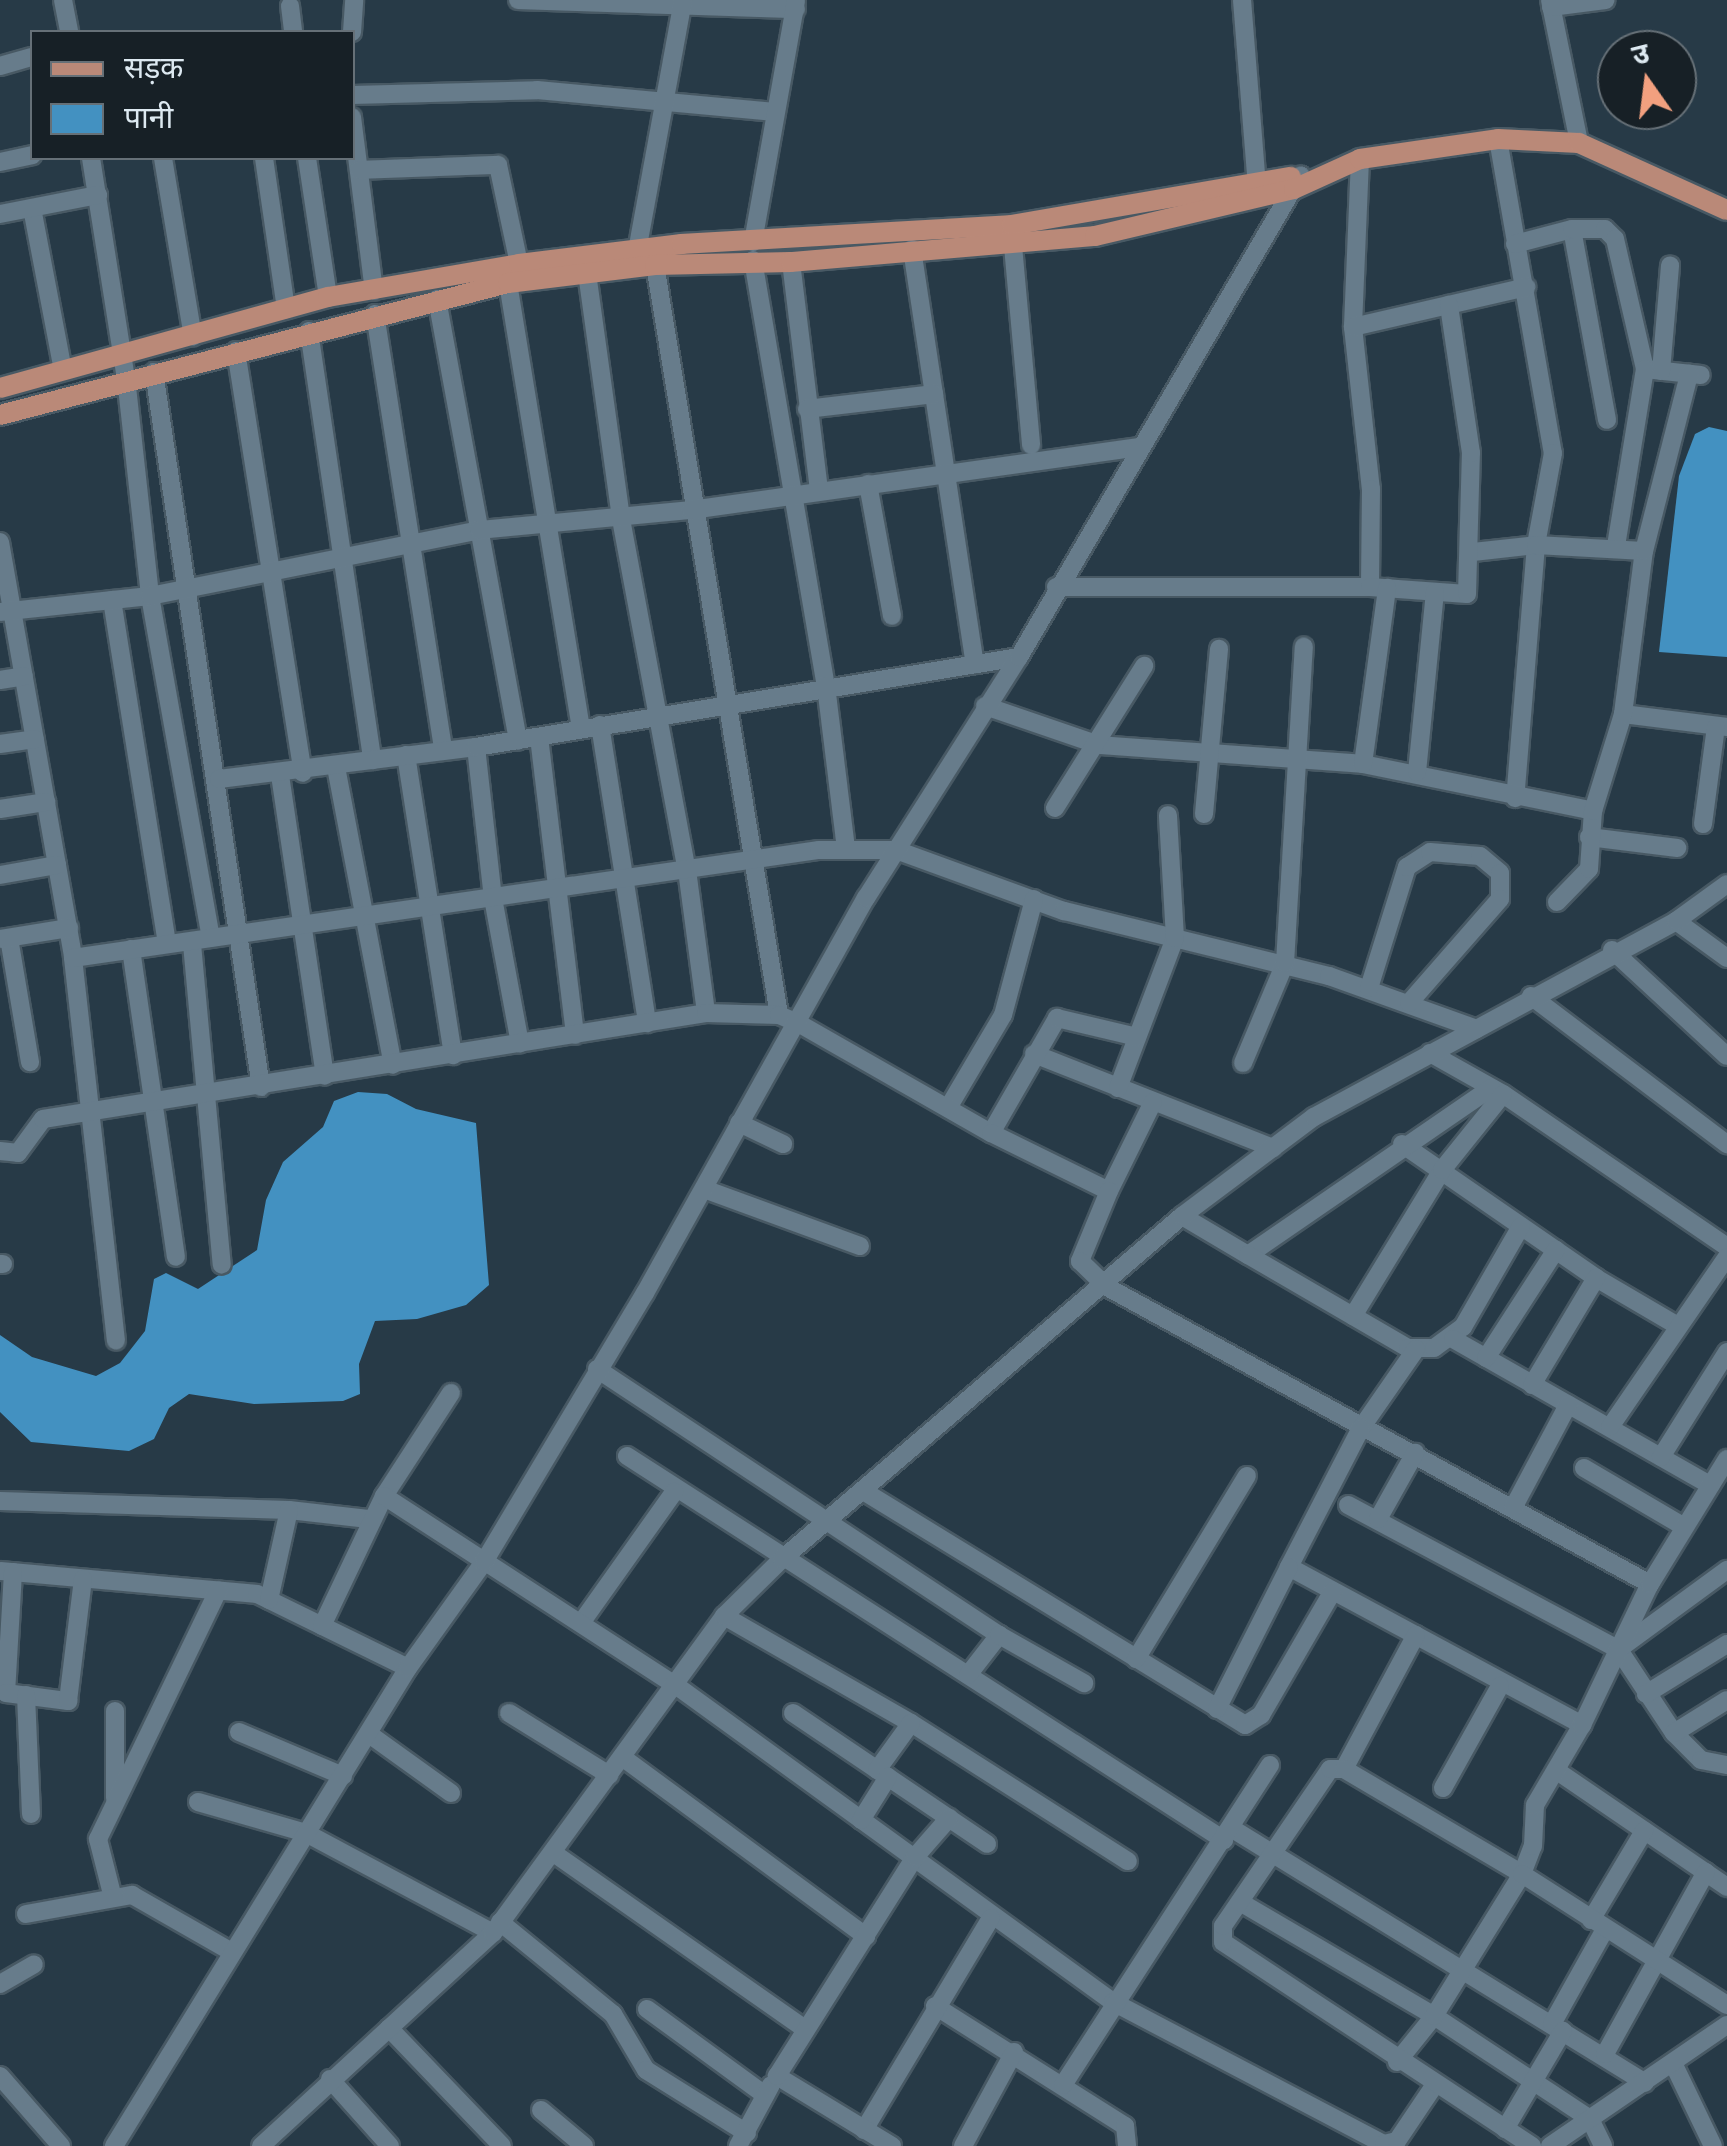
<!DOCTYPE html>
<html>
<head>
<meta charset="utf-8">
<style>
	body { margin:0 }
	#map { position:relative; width:1727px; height:2146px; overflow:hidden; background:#273a47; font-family:"Exo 2","Noto Sans Devanagari",sans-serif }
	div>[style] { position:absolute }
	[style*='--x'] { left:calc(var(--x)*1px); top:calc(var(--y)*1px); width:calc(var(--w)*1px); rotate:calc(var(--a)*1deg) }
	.water>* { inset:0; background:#4391c1 }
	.roads { filter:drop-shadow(2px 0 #485964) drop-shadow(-2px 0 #485964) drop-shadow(0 2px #485964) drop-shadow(0 -2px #485964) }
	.minor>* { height:18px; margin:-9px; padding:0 9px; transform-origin:9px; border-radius:9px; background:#677c8b }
	.major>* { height:20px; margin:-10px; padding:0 10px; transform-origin:10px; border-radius:10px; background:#ba8978 }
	span { translate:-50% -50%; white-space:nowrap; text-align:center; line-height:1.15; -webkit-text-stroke:8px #172026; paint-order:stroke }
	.legend { position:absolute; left:30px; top:30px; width:325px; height:130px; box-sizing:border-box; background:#172026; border:2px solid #667077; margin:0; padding:12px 18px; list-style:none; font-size:30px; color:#dde9f1 }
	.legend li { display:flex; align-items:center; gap:20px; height:50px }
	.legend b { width:50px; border:2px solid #667077 }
	.north { position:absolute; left:1597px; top:30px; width:100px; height:100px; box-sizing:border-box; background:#172026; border:2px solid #667077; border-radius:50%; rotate:346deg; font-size:28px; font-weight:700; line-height:40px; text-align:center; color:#dde9f1 }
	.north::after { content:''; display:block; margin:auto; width:35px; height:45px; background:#f2a07f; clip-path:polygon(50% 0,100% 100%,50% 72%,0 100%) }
</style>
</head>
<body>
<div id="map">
	<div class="water">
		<div style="clip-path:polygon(1709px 427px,1727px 431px,1727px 657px,1659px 652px,1679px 476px,1695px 434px)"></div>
		<div style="clip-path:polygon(358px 1092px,387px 1094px,416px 1109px,476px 1123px,489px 1285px,466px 1305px,417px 1319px,375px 1321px,359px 1364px,360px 1394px,343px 1401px,254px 1404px,189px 1394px,169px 1408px,154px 1439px,129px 1451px,31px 1442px,0 1412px,0 1335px,32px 1357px,96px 1376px,120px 1363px,145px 1331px,154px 1279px,166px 1273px,198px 1289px,257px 1250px,266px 1200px,283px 1162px,323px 1127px,334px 1101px)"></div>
	</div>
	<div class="roads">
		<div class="minor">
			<div style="--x:63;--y:0;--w:33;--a:79"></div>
			<div style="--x:518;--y:0;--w:278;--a:1.9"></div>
			<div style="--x:1242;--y:0;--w:186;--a:85.4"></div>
			<div style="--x:1550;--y:0;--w:146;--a:78.5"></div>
			<div style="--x:290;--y:6;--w:26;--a:83"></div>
			<div style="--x:1551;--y:7;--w:55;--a:-7.3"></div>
			<div style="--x:352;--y:32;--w:32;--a:-86"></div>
			<div style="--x:0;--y:66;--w:33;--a:-16"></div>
			<div style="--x:352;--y:95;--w:185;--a:-1.5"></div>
			<div style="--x:537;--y:90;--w:239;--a:5.3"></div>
			<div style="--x:352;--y:117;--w:175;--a:82.8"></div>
			<div style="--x:1498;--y:139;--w:319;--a:80.1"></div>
			<div style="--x:1553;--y:453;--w:94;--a:100.5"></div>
			<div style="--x:1536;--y:545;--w:254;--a:94.7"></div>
			<div style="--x:91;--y:158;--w:223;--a:81"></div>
			<div style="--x:126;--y:378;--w:219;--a:83.7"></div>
			<div style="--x:150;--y:596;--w:347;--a:79.9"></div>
			<div style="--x:163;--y:158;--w:181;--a:80.5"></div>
			<div style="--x:264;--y:158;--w:153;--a:81.7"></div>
			<div style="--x:307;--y:158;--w:141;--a:81.4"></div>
			<div style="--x:1360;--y:159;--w:168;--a:92.4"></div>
			<div style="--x:1353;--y:327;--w:163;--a:83.7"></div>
			<div style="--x:1371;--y:489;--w:98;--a:90.6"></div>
			<div style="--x:0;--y:162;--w:33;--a:-12"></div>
			<div style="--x:359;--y:170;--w:139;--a:-2.1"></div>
			<div style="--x:498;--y:165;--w:101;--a:78"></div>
			<div style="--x:32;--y:208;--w:165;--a:79.2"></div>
			<div style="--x:0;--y:214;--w:100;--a:-11"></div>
			<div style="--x:1572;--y:229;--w:194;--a:79.6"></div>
			<div style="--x:753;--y:242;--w:245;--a:-79.9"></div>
			<div style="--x:1515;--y:244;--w:59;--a:-14.7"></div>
			<div style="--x:1572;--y:229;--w:33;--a:0"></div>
			<div style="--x:1605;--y:229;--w:14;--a:45"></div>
			<div style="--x:1615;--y:239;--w:133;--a:77"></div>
			<div style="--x:1645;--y:369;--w:56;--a:6.1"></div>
			<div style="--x:1013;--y:246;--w:200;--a:84.8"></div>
			<div style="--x:912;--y:249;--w:420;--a:81.4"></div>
			<div style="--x:637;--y:251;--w:255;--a:-79.6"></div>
			<div style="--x:753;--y:260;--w:432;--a:80.3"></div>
			<div style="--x:826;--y:686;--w:163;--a:83"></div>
			<div style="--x:791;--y:262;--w:230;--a:83"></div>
			<div style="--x:655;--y:265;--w:760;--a:80.61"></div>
			<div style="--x:587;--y:273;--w:248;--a:82.1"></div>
			<div style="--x:621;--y:519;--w:357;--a:79.4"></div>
			<div style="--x:687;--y:870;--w:144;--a:82.4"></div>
			<div style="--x:508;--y:283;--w:451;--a:80.7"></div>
			<div style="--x:437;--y:299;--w:449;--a:79.6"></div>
			<div style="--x:375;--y:314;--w:440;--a:81.1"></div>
			<div style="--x:1353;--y:327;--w:178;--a:-13"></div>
			<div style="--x:309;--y:331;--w:434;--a:81.6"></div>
			<div style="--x:236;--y:351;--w:427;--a:81"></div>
			<div style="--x:1661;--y:371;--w:106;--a:-85.1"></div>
			<div style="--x:154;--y:372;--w:723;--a:81.49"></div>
			<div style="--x:807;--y:409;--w:128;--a:-6.7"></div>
			<div style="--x:868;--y:484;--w:134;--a:79.7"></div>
			<div style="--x:0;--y:542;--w:422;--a:80"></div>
			<div style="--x:73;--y:958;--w:385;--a:83.6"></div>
			<div style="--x:1616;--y:546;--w:179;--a:-80.7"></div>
			<div style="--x:1473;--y:552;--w:63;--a:-6.3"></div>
			<div style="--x:1536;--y:545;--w:108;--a:3.2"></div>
			<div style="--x:1056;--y:587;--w:314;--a:0"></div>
			<div style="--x:1370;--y:587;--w:97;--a:4.1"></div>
			<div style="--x:1467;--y:594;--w:141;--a:-88.4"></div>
			<div style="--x:1471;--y:453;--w:150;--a:-98.5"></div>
			<div style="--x:112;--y:600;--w:347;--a:80.9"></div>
			<div style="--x:0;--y:612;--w:151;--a:-6.1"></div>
			<div style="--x:150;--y:596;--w:336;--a:-11.3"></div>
			<div style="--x:479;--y:530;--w:213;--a:-5.4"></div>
			<div style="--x:691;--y:510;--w:451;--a:-8"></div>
			<div style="--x:0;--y:680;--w:24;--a:-9"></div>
			<div style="--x:985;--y:706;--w:120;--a:18.9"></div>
			<div style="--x:1099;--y:745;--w:265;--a:4.1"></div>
			<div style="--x:1363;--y:764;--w:235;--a:11.5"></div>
			<div style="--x:1623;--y:714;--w:105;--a:7.1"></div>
			<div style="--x:600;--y:725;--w:302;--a:81"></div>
			<div style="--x:539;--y:737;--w:300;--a:83.1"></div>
			<div style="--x:0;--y:744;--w:35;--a:-8"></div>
			<div style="--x:476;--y:747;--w:152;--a:83.6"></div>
			<div style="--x:493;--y:898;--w:148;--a:79.5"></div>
			<div style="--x:406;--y:755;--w:304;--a:81.1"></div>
			<div style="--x:1363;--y:764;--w:178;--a:-82.2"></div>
			<div style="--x:336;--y:767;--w:303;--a:79.2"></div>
			<div style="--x:1417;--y:772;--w:181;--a:-84.3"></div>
			<div style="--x:280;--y:775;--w:304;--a:81.5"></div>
			<div style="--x:219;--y:779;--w:259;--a:-7.1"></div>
			<div style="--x:476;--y:747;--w:550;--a:-9.41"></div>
			<div style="--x:1055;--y:808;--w:168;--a:-57.9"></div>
			<div style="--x:0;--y:809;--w:47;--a:-8.7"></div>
			<div style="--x:1204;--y:814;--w:166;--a:-84.8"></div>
			<div style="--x:1703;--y:824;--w:98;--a:-82.4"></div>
			<div style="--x:1589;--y:837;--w:89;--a:7.1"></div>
			<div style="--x:0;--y:875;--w:58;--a:-10"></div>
			<div style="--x:1557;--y:902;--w:46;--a:-45.9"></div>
			<div style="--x:1589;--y:869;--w:58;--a:-86.1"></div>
			<div style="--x:1593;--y:811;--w:102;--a:-72.8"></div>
			<div style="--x:1623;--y:714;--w:164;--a:-82.7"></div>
			<div style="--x:1644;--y:551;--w:183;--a:-75.7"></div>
			<div style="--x:1676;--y:921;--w:63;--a:36"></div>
			<div style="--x:9;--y:938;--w:126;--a:80.4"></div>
			<div style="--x:0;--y:939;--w:70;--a:-9.1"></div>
			<div style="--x:192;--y:944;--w:322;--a:84.7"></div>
			<div style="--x:131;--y:949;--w:311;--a:81.7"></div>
			<div style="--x:1612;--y:950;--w:156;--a:42.7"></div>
			<div style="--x:73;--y:958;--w:754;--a:-8.24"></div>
			<div style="--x:819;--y:850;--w:77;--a:0"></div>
			<div style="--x:896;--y:850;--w:179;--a:20"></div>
			<div style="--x:1064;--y:911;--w:273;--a:13.8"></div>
			<div style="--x:1329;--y:976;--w:157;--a:19.7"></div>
			<div style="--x:1369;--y:988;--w:127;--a:-72.6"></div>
			<div style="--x:1407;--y:867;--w:27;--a:-33"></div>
			<div style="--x:1430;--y:852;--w:50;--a:4.6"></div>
			<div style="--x:1480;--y:856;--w:26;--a:40"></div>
			<div style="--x:1500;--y:873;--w:26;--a:90"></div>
			<div style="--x:1500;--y:899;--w:138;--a:131.2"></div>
			<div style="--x:1531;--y:996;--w:246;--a:37.1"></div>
			<div style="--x:1430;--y:1053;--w:84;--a:29.3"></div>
			<div style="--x:1503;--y:1094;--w:271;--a:34.3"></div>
			<div style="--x:1034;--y:1054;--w:257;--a:21.5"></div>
			<div style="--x:1243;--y:1063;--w:108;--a:-67.2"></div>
			<div style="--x:1285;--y:963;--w:317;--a:-86.6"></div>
			<div style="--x:1118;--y:1088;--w:160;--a:-69.2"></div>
			<div style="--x:1175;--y:938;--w:123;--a:-93.3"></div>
			<div style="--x:948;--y:1108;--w:108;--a:-59.4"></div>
			<div style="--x:1003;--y:1015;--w:120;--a:-75"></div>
			<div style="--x:739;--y:1123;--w:49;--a:25.5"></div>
			<div style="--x:991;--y:1133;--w:133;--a:-60.1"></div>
			<div style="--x:1057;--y:1018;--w:82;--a:13.4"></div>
			<div style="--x:1402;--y:1144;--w:236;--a:34.6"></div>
			<div style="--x:1596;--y:1278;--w:93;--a:30.4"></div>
			<div style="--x:0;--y:1151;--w:18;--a:6"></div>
			<div style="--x:18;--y:1153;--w:42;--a:-53.7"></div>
			<div style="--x:43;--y:1119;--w:671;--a:-9.08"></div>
			<div style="--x:706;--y:1013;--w:73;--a:1.6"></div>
			<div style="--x:779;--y:1015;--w:21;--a:23"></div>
			<div style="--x:798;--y:1023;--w:222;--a:29.7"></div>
			<div style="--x:991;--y:1133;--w:131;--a:26.2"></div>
			<div style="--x:1109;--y:1191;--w:99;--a:-63.7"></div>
			<div style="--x:704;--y:1189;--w:166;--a:20.1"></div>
			<div style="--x:1109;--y:1191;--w:76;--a:112.5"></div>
			<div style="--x:1080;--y:1261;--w:37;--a:44"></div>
			<div style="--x:1107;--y:1287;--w:619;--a:28.68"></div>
			<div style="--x:1182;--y:1216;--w:77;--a:30.6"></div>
			<div style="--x:1248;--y:1255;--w:295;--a:-34.5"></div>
			<div style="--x:1248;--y:1255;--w:185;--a:30.2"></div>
			<div style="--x:1408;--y:1348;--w:26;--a:0"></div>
			<div style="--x:1434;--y:1348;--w:36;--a:-36"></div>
			<div style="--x:1463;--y:1327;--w:116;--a:-60.1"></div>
			<div style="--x:0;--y:1264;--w:3;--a:0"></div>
			<div style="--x:1353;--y:1316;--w:171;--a:-58.6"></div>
			<div style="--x:1442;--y:1170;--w:97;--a:-51.2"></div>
			<div style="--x:1453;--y:1339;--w:296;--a:29.6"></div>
			<div style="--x:1416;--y:1349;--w:96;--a:124.8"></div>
			<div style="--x:1361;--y:1428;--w:157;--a:117.4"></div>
			<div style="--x:1289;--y:1567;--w:333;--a:28.3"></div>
			<div style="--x:1486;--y:1358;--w:129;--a:-57.1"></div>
			<div style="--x:597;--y:1369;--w:482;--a:33.5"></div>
			<div style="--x:1532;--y:1385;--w:125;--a:-59.1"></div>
			<div style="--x:1610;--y:1427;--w:206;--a:-55.5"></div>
			<div style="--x:627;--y:1456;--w:710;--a:32.75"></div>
			<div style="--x:1661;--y:1457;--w:124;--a:-57.8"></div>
			<div style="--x:1584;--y:1468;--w:115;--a:30.4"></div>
			<div style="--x:865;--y:1492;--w:446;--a:31.5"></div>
			<div style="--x:1245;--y:1725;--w:19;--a:-32"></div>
			<div style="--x:1261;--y:1715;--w:143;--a:-59.9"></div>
			<div style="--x:384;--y:1496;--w:123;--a:-57"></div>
			<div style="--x:0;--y:1501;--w:289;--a:1.8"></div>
			<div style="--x:289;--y:1510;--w:80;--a:6.5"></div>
			<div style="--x:1348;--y:1505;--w:307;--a:28.1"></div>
			<div style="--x:1619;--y:1650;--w:100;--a:56.5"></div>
			<div style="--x:1674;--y:1733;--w:38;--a:45"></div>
			<div style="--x:1701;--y:1760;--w:26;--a:11"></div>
			<div style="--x:1513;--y:1508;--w:117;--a:-61.9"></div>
			<div style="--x:1378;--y:1519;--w:76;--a:-60.7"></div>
			<div style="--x:0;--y:1571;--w:258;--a:5.1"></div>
			<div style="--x:257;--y:1594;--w:168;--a:26.1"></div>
			<div style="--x:13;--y:1572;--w:121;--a:93.3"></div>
			<div style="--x:6;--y:1693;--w:63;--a:7.4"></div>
			<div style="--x:68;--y:1701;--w:123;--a:-83"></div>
			<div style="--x:269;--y:1600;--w:92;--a:-77.5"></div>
			<div style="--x:724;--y:1616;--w:215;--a:29.8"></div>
			<div style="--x:911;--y:1723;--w:257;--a:32.5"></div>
			<div style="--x:581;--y:1623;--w:161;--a:-54.6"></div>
			<div style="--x:322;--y:1626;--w:144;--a:-64.5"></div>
			<div style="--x:384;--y:1496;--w:346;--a:33"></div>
			<div style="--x:674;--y:1684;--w:542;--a:35.92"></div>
			<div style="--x:1113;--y:2002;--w:306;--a:27.7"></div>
			<div style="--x:1384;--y:2144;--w:13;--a:-13"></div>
			<div style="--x:1397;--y:2141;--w:66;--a:-56.1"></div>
			<div style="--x:1623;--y:1646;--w:129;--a:-36.2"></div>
			<div style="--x:1136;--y:1659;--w:214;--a:-58.8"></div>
			<div style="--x:968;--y:1675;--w:51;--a:-52.2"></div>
			<div style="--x:999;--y:1635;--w:98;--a:29.5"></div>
			<div style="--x:1646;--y:1694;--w:95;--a:-31.7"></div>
			<div style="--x:26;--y:1695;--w:119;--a:87.6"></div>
			<div style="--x:1217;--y:1709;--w:159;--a:-63.1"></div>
			<div style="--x:115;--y:1711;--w:87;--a:90"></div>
			<div style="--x:509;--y:1713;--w:118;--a:31.8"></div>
			<div style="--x:793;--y:1713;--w:234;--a:34"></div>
			<div style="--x:239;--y:1732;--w:113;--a:22.9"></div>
			<div style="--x:1674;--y:1733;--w:62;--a:-31.9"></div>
			<div style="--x:369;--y:1734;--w:101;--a:35.7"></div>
			<div style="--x:622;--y:1757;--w:303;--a:36.3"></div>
			<div style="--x:1344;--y:1769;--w:152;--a:-61.8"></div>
			<div style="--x:877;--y:1770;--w:58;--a:-54.1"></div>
			<div style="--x:1557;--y:1771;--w:206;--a:34.3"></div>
			<div style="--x:1443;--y:1788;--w:117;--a:-60.8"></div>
			<div style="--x:198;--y:1802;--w:112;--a:16"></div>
			<div style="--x:306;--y:1833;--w:212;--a:28.1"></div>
			<div style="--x:861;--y:1820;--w:51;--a:-57.9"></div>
			<div style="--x:1231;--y:1828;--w:486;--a:31.6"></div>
			<div style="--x:555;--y:1854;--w:305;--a:35"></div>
			<div style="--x:113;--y:1898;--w:61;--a:-104.3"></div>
			<div style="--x:98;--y:1839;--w:276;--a:-64.2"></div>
			<div style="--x:1240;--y:1902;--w:225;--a:30.4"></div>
			<div style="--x:1434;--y:2016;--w:187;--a:33.4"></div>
			<div style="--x:1590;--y:2119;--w:30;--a:64"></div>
			<div style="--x:26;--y:1914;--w:108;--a:-10.2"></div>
			<div style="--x:132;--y:1895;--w:113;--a:29.7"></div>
			<div style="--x:1591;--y:1920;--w:104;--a:-59.2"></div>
			<div style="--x:500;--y:1922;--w:146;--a:39.2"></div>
			<div style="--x:613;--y:2014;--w:65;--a:59.5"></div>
			<div style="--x:646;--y:2070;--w:119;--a:32"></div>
			<div style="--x:0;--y:1984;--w:39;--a:-30"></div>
			<div style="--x:935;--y:2006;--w:225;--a:32.3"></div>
			<div style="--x:1125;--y:2126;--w:20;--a:84"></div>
			<div style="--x:647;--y:2009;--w:146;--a:36.1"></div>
			<div style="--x:1552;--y:2024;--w:109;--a:-60.8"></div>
			<div style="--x:389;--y:2028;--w:163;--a:46.2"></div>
			<div style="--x:1605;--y:2054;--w:208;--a:-61"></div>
			<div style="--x:1397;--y:2062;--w:59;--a:-51.2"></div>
			<div style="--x:1434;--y:2016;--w:167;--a:-58.2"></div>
			<div style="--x:1522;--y:1874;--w:30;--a:-69"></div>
			<div style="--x:1533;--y:1846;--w:41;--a:-87.2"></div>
			<div style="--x:1535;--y:1805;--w:93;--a:-59.6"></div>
			<div style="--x:1582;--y:1725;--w:157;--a:-64.3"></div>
			<div style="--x:1650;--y:1584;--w:147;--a:-58.4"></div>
			<div style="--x:1673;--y:2063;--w:92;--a:64.3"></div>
			<div style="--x:0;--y:2076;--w:93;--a:48.9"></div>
			<div style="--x:330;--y:2079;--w:90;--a:48.2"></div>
			<div style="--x:1063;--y:2085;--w:381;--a:-57.1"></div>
			<div style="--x:541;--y:2110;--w:56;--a:39.9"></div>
			<div style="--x:1505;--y:2129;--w:114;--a:-59.4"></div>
			<div style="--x:864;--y:2130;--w:247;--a:-59.1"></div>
			<div style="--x:114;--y:2146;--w:561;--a:-58.41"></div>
			<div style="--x:408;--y:1668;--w:130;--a:-54.4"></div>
			<div style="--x:484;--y:1562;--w:313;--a:-59.1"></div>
			<div style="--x:645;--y:1293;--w:453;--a:-60.8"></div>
			<div style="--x:866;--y:898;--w:285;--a:-57.6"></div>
			<div style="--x:1019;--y:657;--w:558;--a:-59.67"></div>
			<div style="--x:261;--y:2146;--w:315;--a:-42.6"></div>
			<div style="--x:493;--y:1933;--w:392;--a:-53.9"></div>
			<div style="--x:724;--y:1616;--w:81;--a:-44.5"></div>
			<div style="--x:782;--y:1559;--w:527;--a:-40.61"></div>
			<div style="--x:1182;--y:1216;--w:165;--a:-36.9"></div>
			<div style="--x:1314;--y:1117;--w:412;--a:-28.4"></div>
			<div style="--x:1676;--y:921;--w:63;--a:-36"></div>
			<div style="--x:738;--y:2146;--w:69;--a:-61.6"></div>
			<div style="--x:892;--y:2146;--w:135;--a:-148.7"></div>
			<div style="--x:777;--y:2076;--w:259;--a:-57.8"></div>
			<div style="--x:915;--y:1857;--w:52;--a:-48.9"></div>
			<div style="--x:963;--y:2146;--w:107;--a:-61.5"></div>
			<div style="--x:1532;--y:2146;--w:370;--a:-146.6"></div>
			<div style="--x:1223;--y:1942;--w:16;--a:-90"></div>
			<div style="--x:1223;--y:1926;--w:190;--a:-55.7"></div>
			<div style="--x:1330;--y:1769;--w:14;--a:0"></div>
			<div style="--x:1344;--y:1769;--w:207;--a:30.5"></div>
			<div style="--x:1522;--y:1874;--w:243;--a:32.6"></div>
			<div style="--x:1550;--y:2146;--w:214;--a:-34.4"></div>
		</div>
		<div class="major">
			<div style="--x:0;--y:388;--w:340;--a:-15.5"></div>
			<div style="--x:328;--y:297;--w:194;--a:-9.8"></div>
			<div style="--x:519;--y:264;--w:164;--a:-7"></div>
			<div style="--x:682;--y:244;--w:331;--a:-3.3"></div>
			<div style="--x:1012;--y:225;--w:283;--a:-9.8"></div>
			<div style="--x:0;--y:415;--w:525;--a:-14.57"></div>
			<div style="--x:508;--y:283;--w:148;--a:-7"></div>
			<div style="--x:655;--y:265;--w:136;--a:-1.3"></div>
			<div style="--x:791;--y:262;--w:305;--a:-4.9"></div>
			<div style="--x:1095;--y:236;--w:204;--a:-13.3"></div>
			<div style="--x:1294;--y:189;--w:72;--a:-24.4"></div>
			<div style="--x:1360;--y:159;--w:139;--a:-8.2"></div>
			<div style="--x:1498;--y:139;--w:81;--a:2.8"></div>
			<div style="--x:1579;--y:143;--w:162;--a:24.4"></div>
		</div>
	</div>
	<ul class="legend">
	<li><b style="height:12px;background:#ba8978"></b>सड़क</li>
	<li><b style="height:28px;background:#4391c1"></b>पानी</li>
	</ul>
	<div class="north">उ</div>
</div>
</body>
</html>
